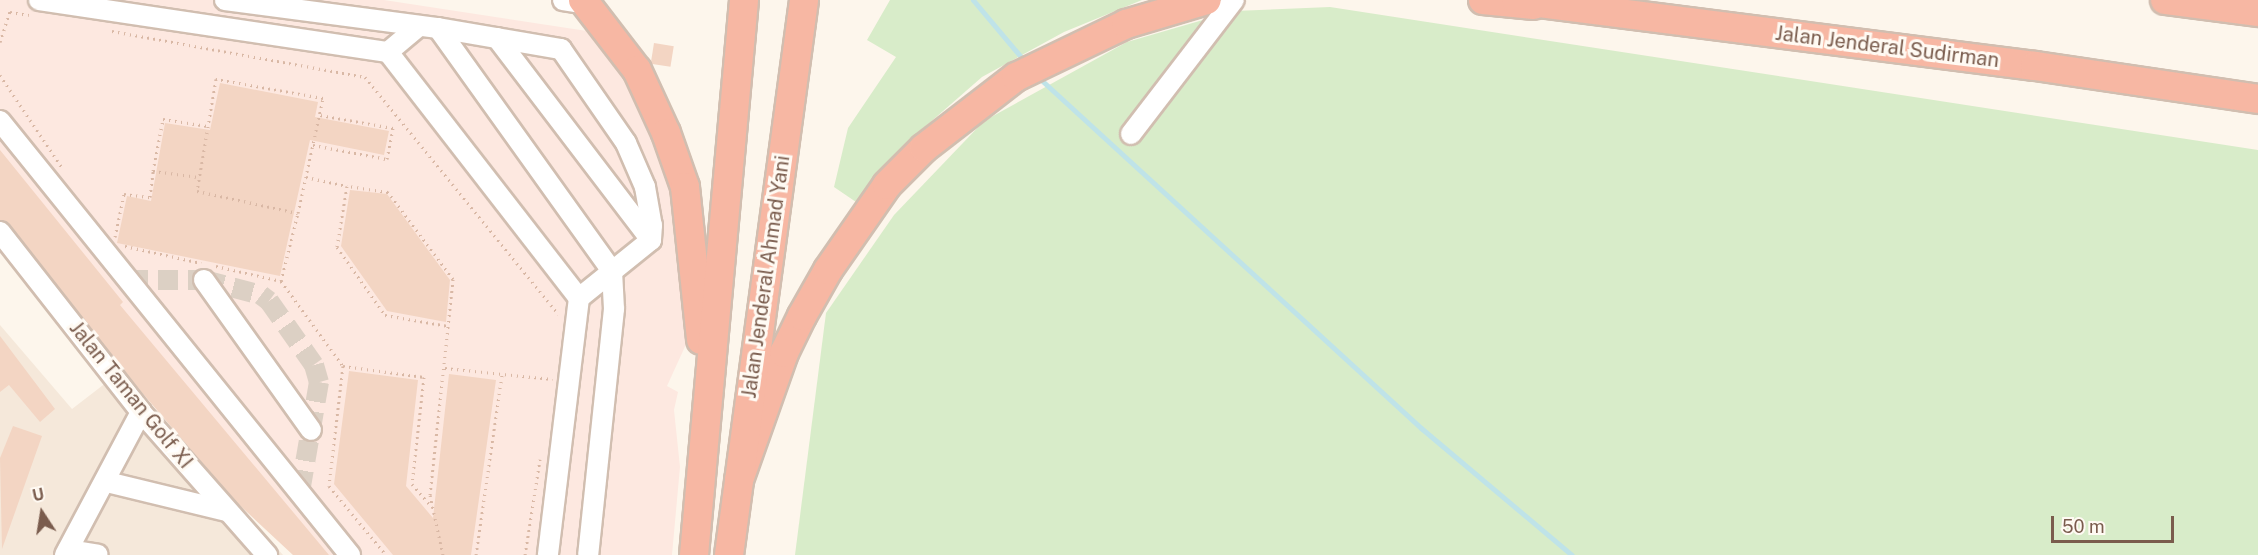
<!DOCTYPE html>
<html>
<head>
<meta charset="utf-8">
<style>
	body { margin:0 }
	#map { position:relative; width:2258px; height:555px; overflow:hidden; background:#fdf6ec; font-family:"Public Sans",sans-serif }
	div>[style] { position:absolute }
	[style*='--x'] { left:calc(var(--x)*1px); top:calc(var(--y)*1px); width:calc(var(--w)*1px); rotate:calc(var(--a)*1deg) }
	.residential>* { inset:0; background:#f5e8da }
	.commercial>* { inset:0; background:#fde8e0 }
	.green>* { inset:0; background:#d8ecc9 }
	.stream>* { height:5px; margin:-2.5px; padding:0 2.5px; transform-origin:2.5px; border-radius:2.5px; background:#bfe3e8 }
	.building>* { inset:0; background:#f3d5c3; transform-origin:0 0 }
	.minor-tunnel>* { height:20px; margin-top:-10px; transform-origin:0; background:repeating-linear-gradient(90deg,#dcd0c4 0 20px,transparent 0 30px) }
	.path>* { height:3px; margin-top:-1.5px; transform-origin:0; background:repeating-linear-gradient(90deg,#d9b8a5 0 1.5px,transparent 0 6px) }
	.roads { filter:drop-shadow(2px 0 #d1beb0) drop-shadow(-2px 0 #d1beb0) drop-shadow(0 2px #d1beb0) drop-shadow(0 -2px #d1beb0) }
	.minor>* { height:20px; margin:-10px; padding:0 10px; transform-origin:10px; border-radius:10px; background:#fff }
	.highway>* { height:28px; margin:-14px; padding:0 14px; transform-origin:14px; border-radius:14px; background:#f7b7a3 }
	span { translate:-50% -50%; white-space:nowrap; text-align:center; line-height:1.15; -webkit-text-stroke:6px #fffaf3; paint-order:stroke }
	.street-label { font-size:20px; color:#7a5c4d }
	.north { position:absolute; left:12px; top:483px; width:60px; height:60px; -webkit-text-stroke:4px #fffaf3; paint-order:stroke; rotate:348deg; font-size:16px; font-weight:700; line-height:24px; text-align:center; color:#7a5c4d }
	.north::after { content:''; display:block; margin:auto; width:21px; height:27px; background:#7a5c4d; clip-path:polygon(50% 0,100% 100%,50% 72%,0 100%) }
	.scale { position:absolute; left:2051px; top:516px; width:123px; height:27px; box-sizing:border-box; border:3px solid #7a5c4d; border-top:0; padding-left:8px; font-size:18px; line-height:21px; white-space:nowrap; color:#7a5c4d; -webkit-text-stroke:4px #fffaf3; paint-order:stroke }
</style>
</head>
<body>
<div id="map">
	<div class="residential">
		<div style="clip-path:polygon(0 325px,72px 409px,120px 372px,283px 555px,0 555px)"></div>
	</div>
	<div class="commercial">
		<div style="clip-path:polygon(0 0,384px 0,587px 31px,616px 64px,671px 178px,688px 340px,667px 386px,678px 392px,674px 410px,680px 467px,672px 555px,297px 555px,0 209px)"></div>
	</div>
	<div class="green">
		<div style="clip-path:polygon(890px 0,1142px 0,1064px 32px,982px 77px,911px 139px,856px 202px,834px 187px,848px 128px,896px 57px,867px 40px)"></div>
		<div style="clip-path:polygon(1330px 7px,2258px 150px,2258px 555px,795px 555px,826px 313px,894px 215px,984px 121px,1127px 42px,1234px 11px)"></div>
	</div>
	<div class="stream">
		<div style="--x:973;--y:0;--w:82;--a:49.9"></div>
		<div style="--x:1038;--y:77;--w:520;--a:42.5"></div>
		<div style="--x:1421;--y:428;--w:197;--a:40.1"></div>
	</div>
	<div class="building">
		<div style="left:654px;top:43px;width:20px;height:21px;rotate:9deg"></div>
		<div style="clip-path:polygon(220px 83px,318px 102px,315px 117px,389px 131px,384px 155px,310px 140px,280px 276px,117px 243px,127px 196px,151px 201px,165px 123px,210px 130px)"></div>
		<div style="clip-path:polygon(0 150px,123px 302px,120px 305px,329px 555px,293px 555px,234px 500px,132px 381px,9px 225px,0 220px)"></div>
		<div style="clip-path:polygon(350px 190px,387px 194px,450px 280px,446px 322px,387px 311px,341px 246px)"></div>
		<div style="clip-path:polygon(0 336px,55px 409px,40px 422px,9px 385px,0 392px)"></div>
		<div style="clip-path:polygon(349px 371px,418px 380px,406px 486px,433px 518px,449px 374px,496px 380px,471px 555px,393px 555px,334px 484px)"></div>
		<div style="clip-path:polygon(13px 426px,42px 436px,2px 549px,0 458px)"></div>
	</div>
	<div class="minor-tunnel">
		<div style="--x:128;--y:280;--w:76;--a:0"></div>
		<div style="--x:204;--y:280;--w:59;--a:14.7"></div>
		<div style="--x:261;--y:295;--w:10;--a:37"></div>
		<div style="--x:269;--y:301;--w:78;--a:54.9"></div>
		<div style="--x:314;--y:365;--w:18;--a:74"></div>
		<div style="--x:319;--y:382;--w:112;--a:99.8"></div>
	</div>
	<div class="path">
		<div style="--x:112;--y:31;--w:257;--a:10.3"></div>
		<div style="--x:365;--y:77;--w:306;--a:50.8"></div>
		<div style="--x:0;--y:42;--w:32;--a:-72"></div>
		<div style="--x:10;--y:12;--w:19;--a:9"></div>
		<div style="--x:0;--y:75;--w:110;--a:56.2"></div>
		<div style="--x:313;--y:145;--w:75;--a:10.7"></div>
		<div style="--x:387;--y:159;--w:32;--a:-79"></div>
		<div style="--x:393;--y:128;--w:74;--a:-169.9"></div>
		<div style="--x:153;--y:171;--w:53;--a:-79.1"></div>
		<div style="--x:163;--y:119;--w:45;--a:9"></div>
		<div style="--x:306;--y:177;--w:42;--a:12.4"></div>
		<div style="--x:115;--y:237;--w:44;--a:-78.2"></div>
		<div style="--x:124;--y:194;--w:26;--a:7"></div>
		<div style="--x:150;--y:197;--w:26;--a:-83"></div>
		<div style="--x:153;--y:171;--w:46;--a:7.4"></div>
		<div style="--x:125;--y:246;--w:78;--a:12.6"></div>
		<div style="--x:216;--y:266;--w:67;--a:13"></div>
		<div style="--x:281;--y:281;--w:105;--a:53.9"></div>
		<div style="--x:343;--y:366;--w:121;--a:96.7"></div>
		<div style="--x:329;--y:486;--w:89;--a:50.4"></div>
		<div style="--x:281;--y:281;--w:70;--a:-76"></div>
		<div style="--x:298;--y:213;--w:118;--a:-77.7"></div>
		<div style="--x:323;--y:98;--w:109;--a:-169.9"></div>
		<div style="--x:216;--y:79;--w:114;--a:99.6"></div>
		<div style="--x:197;--y:191;--w:103;--a:12.3"></div>
		<div style="--x:343;--y:366;--w:82;--a:7.7"></div>
		<div style="--x:424;--y:377;--w:108;--a:96.4"></div>
		<div style="--x:412;--y:484;--w:30;--a:49"></div>
		<div style="--x:445;--y:368;--w:108;--a:5.9"></div>
		<div style="--x:443;--y:555;--w:61;--a:-102.2"></div>
		<div style="--x:430;--y:495;--w:217;--a:-83.9"></div>
		<div style="--x:453;--y:279;--w:109;--a:-126.8"></div>
		<div style="--x:388;--y:192;--w:41;--a:-171.7"></div>
		<div style="--x:347;--y:186;--w:62;--a:99.3"></div>
		<div style="--x:337;--y:247;--w:83;--a:54.8"></div>
		<div style="--x:385;--y:315;--w:64;--a:9.9"></div>
		<div style="--x:476;--y:555;--w:182;--a:-81.8"></div>
		<div style="--x:525;--y:555;--w:97;--a:-81.1"></div>
	</div>
	<div class="roads">
		<div class="minor">
			<div style="--x:39;--y:0;--w:353;--a:8.5"></div>
			<div style="--x:388;--y:52;--w:311;--a:52.2"></div>
			<div style="--x:579;--y:298;--w:259;--a:96.9"></div>
			<div style="--x:225;--y:0;--w:215;--a:7.5"></div>
			<div style="--x:438;--y:28;--w:125;--a:9.7"></div>
			<div style="--x:561;--y:49;--w:114;--a:55.3"></div>
			<div style="--x:626;--y:143;--w:48;--a:66.6"></div>
			<div style="--x:645;--y:187;--w:39;--a:80"></div>
			<div style="--x:652;--y:225;--w:15;--a:94"></div>
			<div style="--x:651;--y:240;--w:92;--a:141.1"></div>
			<div style="--x:563;--y:0;--w:24;--a:9"></div>
			<div style="--x:438;--y:28;--w:299;--a:54.4"></div>
			<div style="--x:612;--y:271;--w:38;--a:87"></div>
			<div style="--x:614;--y:309;--w:247;--a:96"></div>
			<div style="--x:497;--y:38;--w:254;--a:52.7"></div>
			<div style="--x:388;--y:52;--w:40;--a:-40"></div>
			<div style="--x:0;--y:121;--w:558;--a:51.12"></div>
			<div style="--x:1131;--y:134;--w:169;--a:-52.5"></div>
			<div style="--x:0;--y:232;--w:229;--a:51.9"></div>
			<div style="--x:141;--y:412;--w:191;--a:48.6"></div>
			<div style="--x:204;--y:280;--w:184;--a:54.5"></div>
			<div style="--x:107;--y:482;--w:123;--a:13.6"></div>
			<div style="--x:68;--y:550;--w:30;--a:9"></div>
			<div style="--x:65;--y:555;--w:162;--a:-62"></div>
		</div>
		<div class="highway">
			<div style="--x:583;--y:0;--w:88;--a:52.4"></div>
			<div style="--x:637;--y:70;--w:69;--a:65.3"></div>
			<div style="--x:666;--y:133;--w:57;--a:70.6"></div>
			<div style="--x:685;--y:187;--w:154;--a:84"></div>
			<div style="--x:1483;--y:0;--w:51;--a:5.6"></div>
			<div style="--x:1516;--y:0;--w:523;--a:7.25"></div>
			<div style="--x:2035;--y:66;--w:225;--a:8.4"></div>
			<div style="--x:2165;--y:0;--w:94;--a:7.4"></div>
			<div style="--x:739;--y:480;--w:135;--a:-70.5"></div>
			<div style="--x:784;--y:353;--w:41;--a:-64.1"></div>
			<div style="--x:802;--y:316;--w:53;--a:-60.5"></div>
			<div style="--x:828;--y:270;--w:103;--a:-55.2"></div>
			<div style="--x:887;--y:185;--w:52;--a:-45"></div>
			<div style="--x:924;--y:148;--w:116;--a:-37.7"></div>
			<div style="--x:1016;--y:77;--w:122;--a:-25.7"></div>
			<div style="--x:1126;--y:24;--w:84;--a:-16.5"></div>
			<div style="--x:694;--y:555;--w:557;--a:-84.85"></div>
			<div style="--x:729;--y:555;--w:560;--a:-82.3"></div>
		</div>
	</div>
	<div class="street-label">
		<span style="left:1887px;top:47px;rotate:7deg">Jalan Jenderal Sudirman</span>
		<span style="left:766px;top:277px;rotate:-82deg">Jalan Jenderal Ahmad Yani</span>
		<span style="left:131px;top:395px;rotate:51deg">Jalan Taman Golf XI</span>
	</div>
	<div class="north">U</div>
	<div class="scale">50 m</div>
</div>
</body>
</html>
